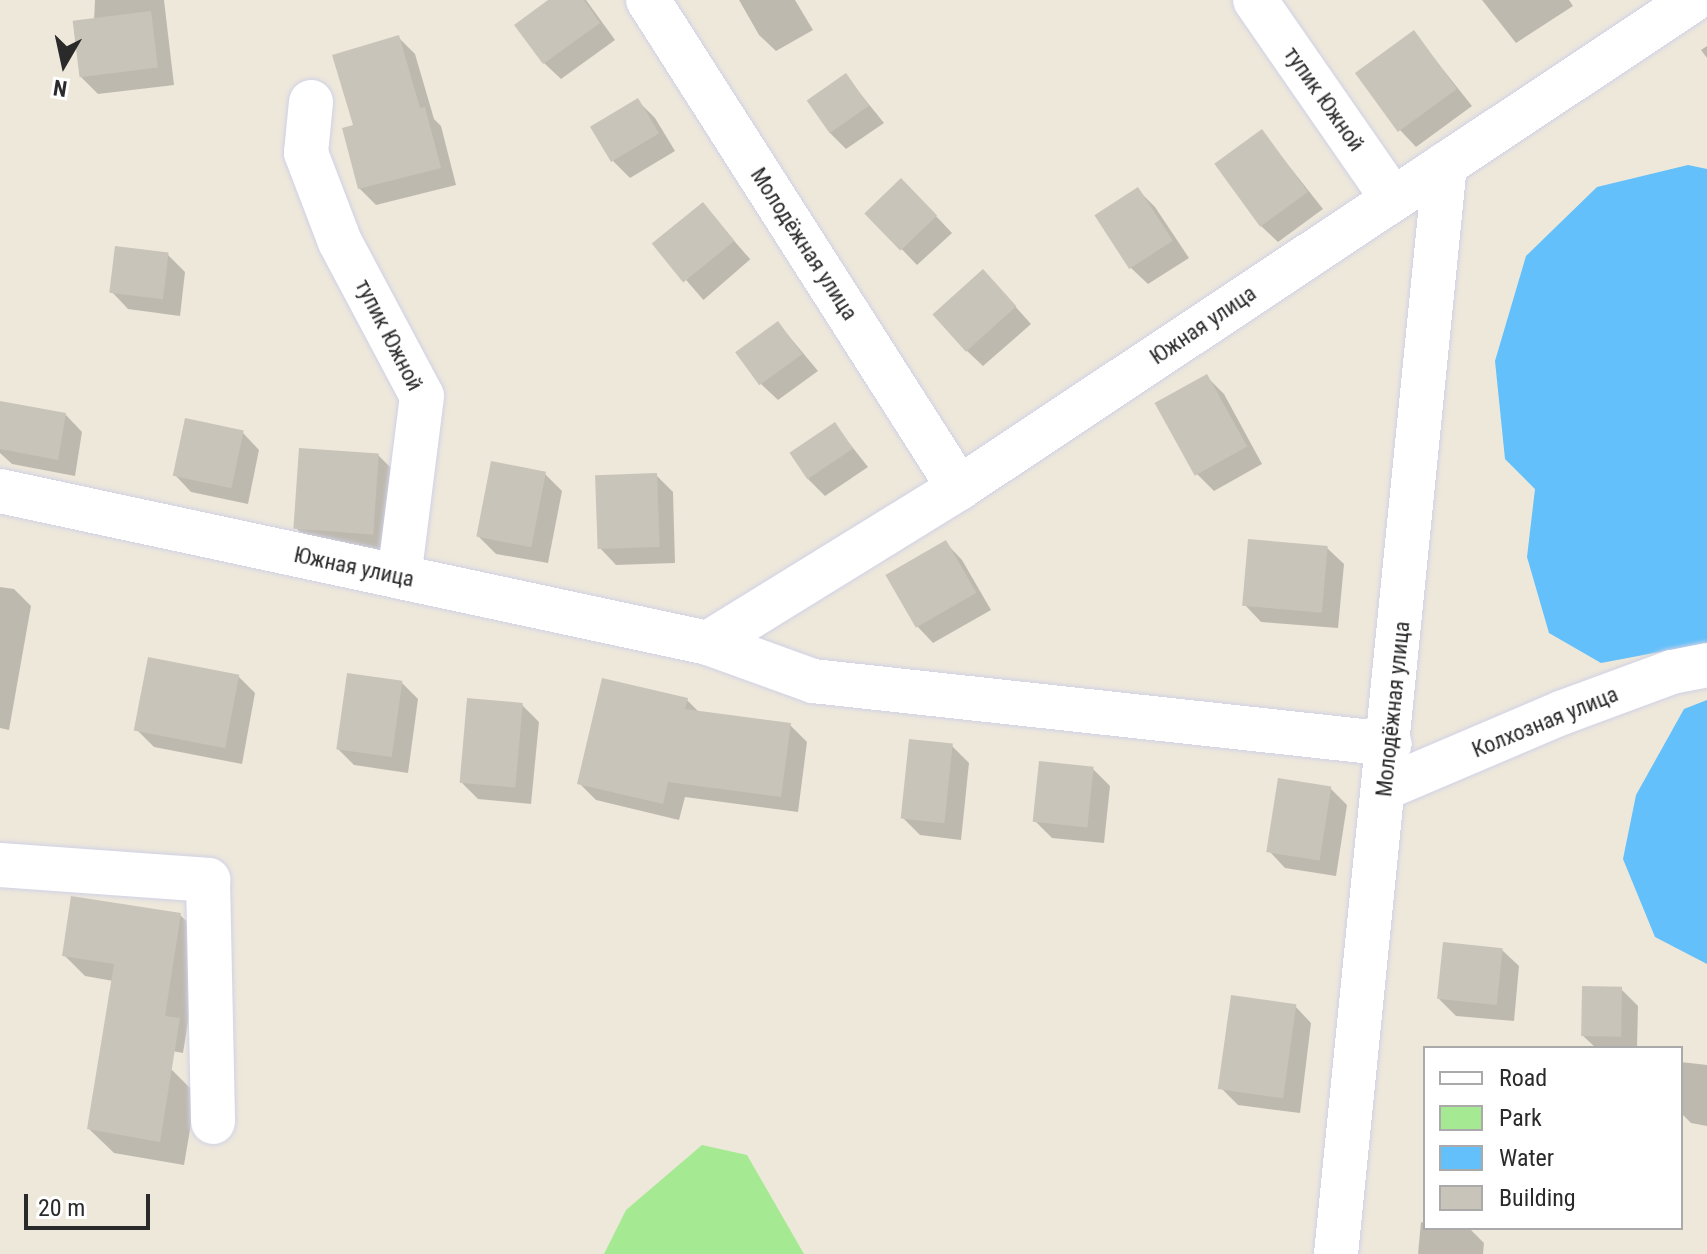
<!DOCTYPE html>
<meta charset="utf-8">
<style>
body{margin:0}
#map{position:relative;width:1707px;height:1254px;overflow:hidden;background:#eee8db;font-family:"Roboto Condensed",sans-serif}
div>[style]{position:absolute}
.green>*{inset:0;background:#a5ea92}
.water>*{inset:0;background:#63c0fa}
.shadow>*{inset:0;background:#0003;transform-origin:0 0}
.building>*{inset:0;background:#c9c4ba;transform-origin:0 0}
.roads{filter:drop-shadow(0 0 2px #d0d1e5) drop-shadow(0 0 2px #d0d1e5)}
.minor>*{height:44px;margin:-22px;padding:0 22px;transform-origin:22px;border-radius:22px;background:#fff}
span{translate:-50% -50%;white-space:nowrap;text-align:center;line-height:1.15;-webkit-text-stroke:7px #fff;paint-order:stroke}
.street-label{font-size:22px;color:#2a2a2a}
.legend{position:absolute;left:1423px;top:1046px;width:260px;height:184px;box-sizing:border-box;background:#fff;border:2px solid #aaa;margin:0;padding:10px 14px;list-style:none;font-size:24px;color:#2a2a2a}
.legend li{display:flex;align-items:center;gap:16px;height:40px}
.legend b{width:40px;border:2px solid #aaa}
.north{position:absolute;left:24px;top:24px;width:80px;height:80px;-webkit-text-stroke:6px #fff;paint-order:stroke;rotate:189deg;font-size:22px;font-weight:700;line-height:32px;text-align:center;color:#2a2a2a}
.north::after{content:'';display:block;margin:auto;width:28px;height:36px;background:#2a2a2a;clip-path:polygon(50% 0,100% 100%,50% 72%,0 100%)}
.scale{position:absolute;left:24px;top:1194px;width:126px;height:36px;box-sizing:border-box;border:4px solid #2a2a2a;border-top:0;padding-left:10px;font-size:24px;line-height:28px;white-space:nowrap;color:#2a2a2a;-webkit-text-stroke:6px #fff;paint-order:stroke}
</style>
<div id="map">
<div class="green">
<div style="clip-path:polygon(702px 1145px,747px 1155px,804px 1254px,604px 1254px,626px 1210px)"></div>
</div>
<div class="water">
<div style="clip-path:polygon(1688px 165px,1707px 169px,1707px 643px,1601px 663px,1549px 633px,1527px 557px,1535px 489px,1505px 459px,1495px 361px,1526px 256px,1597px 187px)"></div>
<div style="clip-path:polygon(1707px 700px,1707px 964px,1655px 937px,1623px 859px,1636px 795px,1684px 709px)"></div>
</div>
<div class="shadow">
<div style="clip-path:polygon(95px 0,164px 0,174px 85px,98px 94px,81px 77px,94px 20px)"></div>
<div style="clip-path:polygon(552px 0,586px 0,615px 40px,561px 79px,544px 63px)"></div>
<div style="clip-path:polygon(739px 0,795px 0,813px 30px,776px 51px,759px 35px)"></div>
<div style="clip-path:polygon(1482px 0,1569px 0,1573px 6px,1516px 43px)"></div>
<div style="clip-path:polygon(1414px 33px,1472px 106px,1416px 147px,1400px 130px)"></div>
<div style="clip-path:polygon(398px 37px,415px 54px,434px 119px,441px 126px,456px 185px,376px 205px,359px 188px,356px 126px)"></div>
<div style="clip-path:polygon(1707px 46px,1707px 58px,1701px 50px)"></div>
<div style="clip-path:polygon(846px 76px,884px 123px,846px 149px,829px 132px)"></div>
<div style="clip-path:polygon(638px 101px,655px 118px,675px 151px,630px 178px,613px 161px)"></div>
<div style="clip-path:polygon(1262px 132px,1323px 209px,1278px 242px,1261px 226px,1216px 164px)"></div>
<div style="clip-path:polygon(1138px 190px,1155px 207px,1189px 258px,1148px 284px,1131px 268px)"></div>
<div style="clip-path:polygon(918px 197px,952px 233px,917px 265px,867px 213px)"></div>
<div style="left:703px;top:205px;width:72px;height:62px;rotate:49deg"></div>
<div style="clip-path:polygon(168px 255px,185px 272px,180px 316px,128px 309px,112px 292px)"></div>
<div style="clip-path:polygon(999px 288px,1031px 324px,983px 366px,966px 350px)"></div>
<div style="clip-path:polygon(778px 323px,818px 371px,778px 400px,761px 384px)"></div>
<div style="clip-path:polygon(1207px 377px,1224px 394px,1262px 464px,1214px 491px,1197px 474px)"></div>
<div style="clip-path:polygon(66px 415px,82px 432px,75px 476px,12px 464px,0 453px,0 418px)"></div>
<div style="clip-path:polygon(835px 425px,868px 467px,825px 496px,808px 479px)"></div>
<div style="clip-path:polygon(243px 433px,259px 450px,248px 504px,191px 492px,175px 475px)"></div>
<div style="clip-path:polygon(378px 455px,395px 472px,390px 551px,313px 545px,296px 528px)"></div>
<div style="clip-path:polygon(545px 474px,562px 491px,548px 563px,496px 554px,479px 537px)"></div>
<div style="clip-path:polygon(656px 475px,673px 492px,675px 563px,616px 565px,600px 548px)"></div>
<div style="clip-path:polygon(946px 543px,962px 560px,991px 610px,933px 643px,917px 626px,888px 575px)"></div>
<div style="clip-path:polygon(1327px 548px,1344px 564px,1338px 628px,1261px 622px,1245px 605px)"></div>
<div style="clip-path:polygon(0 587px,14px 589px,31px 606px,9px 730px,0 728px)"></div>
<div style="clip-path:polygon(238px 676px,255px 693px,242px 764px,154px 747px,137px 730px)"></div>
<div style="clip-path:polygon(401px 682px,418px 699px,408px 773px,354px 765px,338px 749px)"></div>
<div style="clip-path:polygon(687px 700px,700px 713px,790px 725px,807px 742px,798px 812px,685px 797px,679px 820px,596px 800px,579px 783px)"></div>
<div style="clip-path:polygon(522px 705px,539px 722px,531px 804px,478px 799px,461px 782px)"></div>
<div style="clip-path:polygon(952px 746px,969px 763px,961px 840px,920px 835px,903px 818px)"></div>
<div style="clip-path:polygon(1093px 769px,1110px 786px,1104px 843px,1052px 838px,1035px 821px)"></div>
<div style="clip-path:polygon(1330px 788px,1347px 805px,1336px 876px,1285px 868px,1269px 851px)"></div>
<div style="clip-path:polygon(180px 915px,202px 936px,183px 1053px,128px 1043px,113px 981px,85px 976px,64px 955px)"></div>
<div style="clip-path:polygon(1502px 950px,1519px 966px,1514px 1021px,1456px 1016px,1439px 999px)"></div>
<div style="clip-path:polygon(1621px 989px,1638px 1006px,1637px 1048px,1596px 1048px,1582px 1035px)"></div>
<div style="clip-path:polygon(1295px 1006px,1311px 1023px,1300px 1113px,1238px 1105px,1221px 1088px)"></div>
<div style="clip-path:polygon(1681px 1062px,1707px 1065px,1707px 1126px,1691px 1123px,1681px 1113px)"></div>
<div style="clip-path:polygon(171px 1069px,196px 1094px,184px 1165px,114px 1153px,89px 1129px)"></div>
<div style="clip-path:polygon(1421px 1222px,1425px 1223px,1425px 1228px,1469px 1228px,1484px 1243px,1483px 1254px,1418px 1254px)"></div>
</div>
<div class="building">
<div style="clip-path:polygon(548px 0,584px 0,600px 23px,543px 64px,514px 25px)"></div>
<div style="left:151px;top:11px;width:57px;height:79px;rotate:83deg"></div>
<div style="left:1414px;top:30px;width:73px;height:73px;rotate:54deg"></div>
<div style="clip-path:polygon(399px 35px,420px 108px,425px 107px,441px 168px,358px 189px,342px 128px,353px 125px,332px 55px)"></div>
<div style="left:846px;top:73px;width:40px;height:48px;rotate:55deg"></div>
<div style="left:638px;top:98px;width:41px;height:56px;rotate:59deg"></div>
<div style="left:1262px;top:129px;width:78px;height:59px;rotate:54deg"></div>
<div style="left:901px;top:178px;width:52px;height:51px;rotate:46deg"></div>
<div style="left:1138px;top:187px;width:64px;height:52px;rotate:57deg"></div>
<div style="left:703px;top:202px;width:50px;height:66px;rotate:51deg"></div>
<div style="left:115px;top:246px;width:54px;height:47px;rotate:7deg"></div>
<div style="left:983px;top:269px;width:50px;height:68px;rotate:48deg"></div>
<div style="left:778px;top:321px;width:41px;height:53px;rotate:54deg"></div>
<div style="left:1207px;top:374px;width:83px;height:60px;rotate:61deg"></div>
<div style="clip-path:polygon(0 401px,66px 413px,58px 460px,0 449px)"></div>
<div style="left:185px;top:418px;width:60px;height:59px;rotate:12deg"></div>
<div style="left:835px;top:422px;width:32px;height:55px;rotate:56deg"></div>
<div style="left:299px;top:448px;width:80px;height:81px;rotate:4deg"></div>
<div style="left:491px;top:461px;width:56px;height:77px;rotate:11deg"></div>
<div style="left:657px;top:473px;width:74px;height:62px;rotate:88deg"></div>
<div style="left:1248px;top:539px;width:80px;height:67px;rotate:5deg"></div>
<div style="left:946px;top:540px;width:61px;height:70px;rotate:60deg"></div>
<div style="left:148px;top:657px;width:93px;height:75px;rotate:11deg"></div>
<div style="left:347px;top:673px;width:56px;height:77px;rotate:8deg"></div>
<div style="clip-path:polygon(602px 678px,688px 698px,685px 709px,791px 723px,781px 797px,668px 782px,663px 804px,577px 784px)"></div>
<div style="left:467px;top:698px;width:56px;height:85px;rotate:5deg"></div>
<div style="left:909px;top:739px;width:44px;height:80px;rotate:6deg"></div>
<div style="left:1039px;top:761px;width:55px;height:61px;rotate:6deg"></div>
<div style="left:1278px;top:778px;width:54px;height:75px;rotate:9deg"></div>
<div style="clip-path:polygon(71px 896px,181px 913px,165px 1016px,180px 1018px,160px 1142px,87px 1129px,114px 964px,62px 956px)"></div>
<div style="left:1443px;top:942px;width:60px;height:57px;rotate:6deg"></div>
<div style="left:1582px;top:986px;width:40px;height:50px;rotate:1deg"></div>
<div style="left:1231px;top:995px;width:66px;height:95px;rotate:8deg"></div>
</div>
<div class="roads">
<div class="minor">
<div style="left:648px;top:0;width:579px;rotate:57.49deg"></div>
<div style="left:1255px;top:0;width:242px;rotate:55.3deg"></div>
<div style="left:311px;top:102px;width:51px;rotate:95.6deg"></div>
<div style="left:306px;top:153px;width:95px;rotate:69.1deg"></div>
<div style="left:340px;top:242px;width:174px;rotate:62deg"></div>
<div style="left:422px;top:396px;width:182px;rotate:97.2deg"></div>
<div style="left:0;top:491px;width:724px;rotate:12.12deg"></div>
<div style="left:708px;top:643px;width:112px;rotate:19.9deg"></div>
<div style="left:813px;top:681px;width:580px;rotate:6.23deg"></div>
<div style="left:708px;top:643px;width:295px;rotate:-31.7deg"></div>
<div style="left:959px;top:488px;width:881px;rotate:-33.62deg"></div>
<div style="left:1385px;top:788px;width:191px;rotate:-23.1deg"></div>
<div style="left:1561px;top:713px;width:118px;rotate:-20.3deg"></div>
<div style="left:1672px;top:672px;width:36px;rotate:-11deg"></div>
<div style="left:0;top:865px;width:209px;rotate:4.1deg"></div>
<div style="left:208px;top:880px;width:242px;rotate:88.8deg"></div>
<div style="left:1336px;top:1254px;width:1095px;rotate:-84.29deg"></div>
</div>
</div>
<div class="street-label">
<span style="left:1324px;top:99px;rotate:55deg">тупик Южной</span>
<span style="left:804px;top:244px;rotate:57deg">Молодёжная улица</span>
<span style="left:1203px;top:325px;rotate:-34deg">Южная улица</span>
<span style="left:389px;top:335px;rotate:63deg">тупик Южной</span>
<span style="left:354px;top:567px;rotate:12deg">Южная улица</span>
<span style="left:1393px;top:709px;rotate:-84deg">Молодёжная улица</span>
<span style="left:1545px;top:722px;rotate:-22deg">Колхозная улица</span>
</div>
<ul class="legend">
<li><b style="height:10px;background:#fff"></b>Road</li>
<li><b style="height:22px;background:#a5ea92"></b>Park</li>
<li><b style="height:22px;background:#63c0fa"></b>Water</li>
<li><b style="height:22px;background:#c9c4ba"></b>Building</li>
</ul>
<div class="north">N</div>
<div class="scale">20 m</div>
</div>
